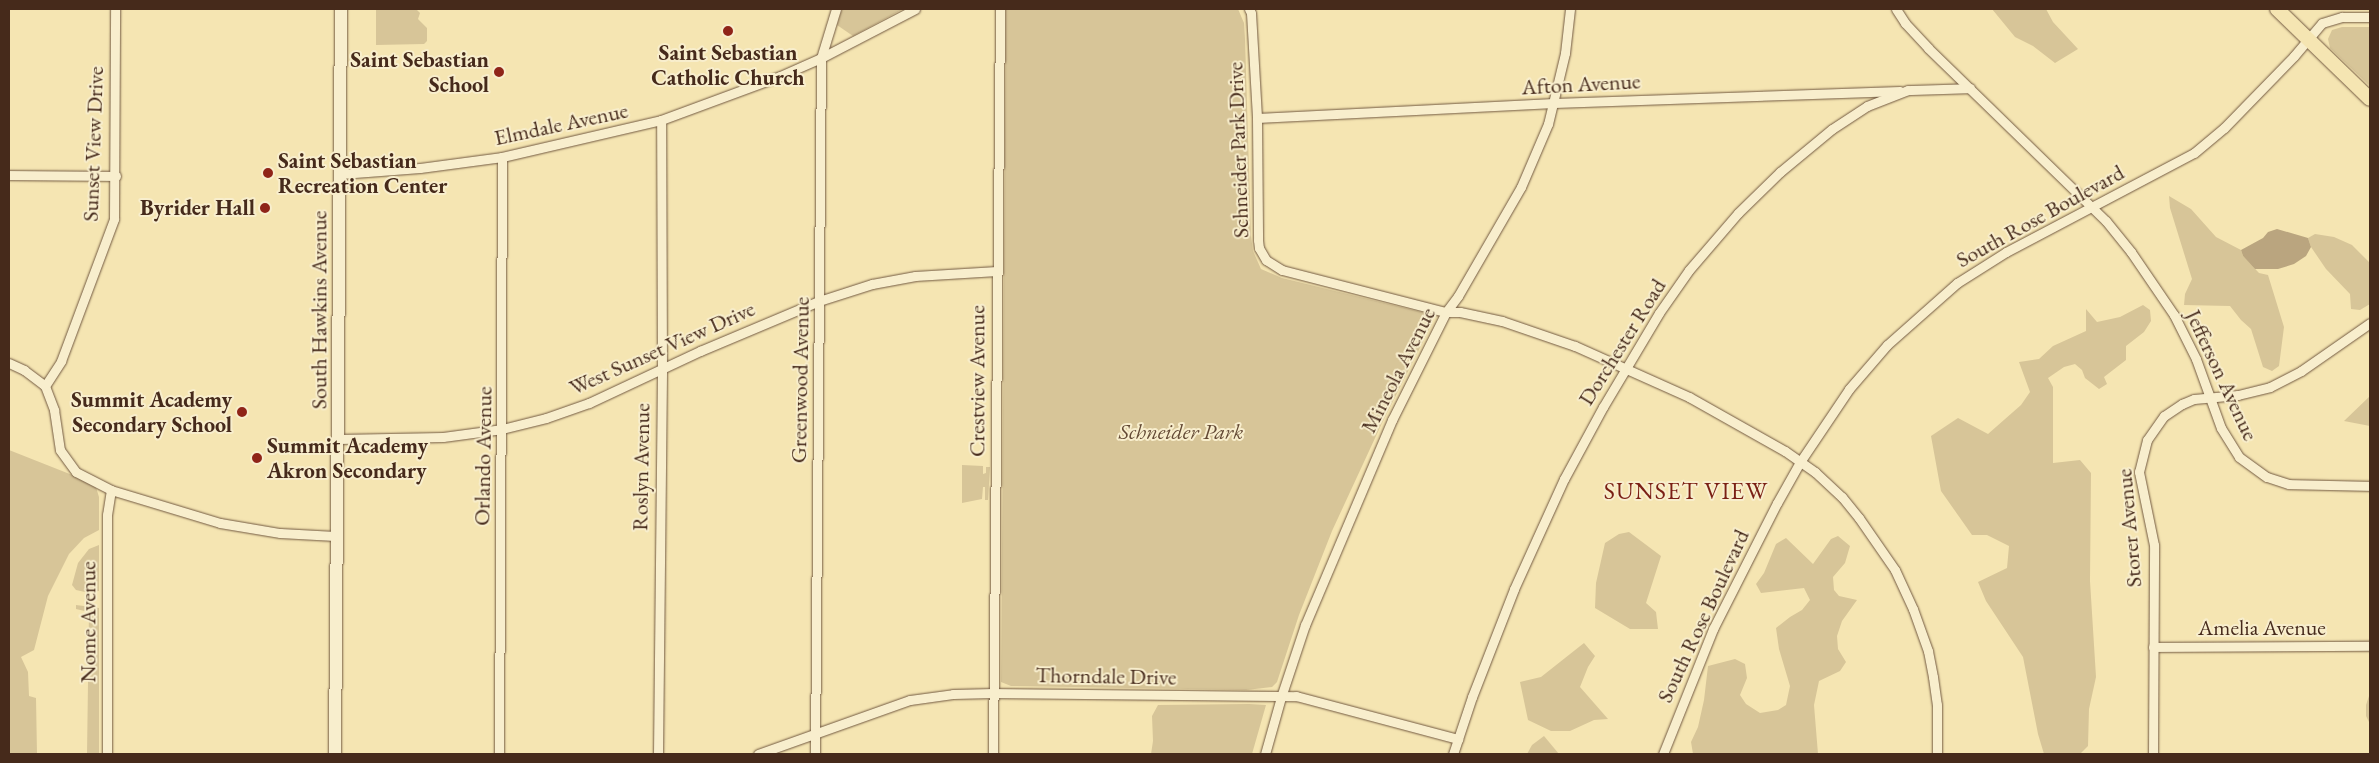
<!DOCTYPE html>
<style>
body{margin:0}
#map{position:relative;width:2379px;height:763px;overflow:hidden;background:#f5e5b2;font-family:"EB Garamond",serif}
div>[style]{position:absolute}
.green>*{inset:0;background:#d7c598}
.water>*{inset:0;background:#baa57f}
.roads{filter:drop-shadow(0 0 1px #725941) drop-shadow(0 0 1px #725941)}
.street>*{height:9px;margin:-4.5px;padding:0 4.5px;transform-origin:4.5px;border-radius:4.5px;background:#f8eecd}
.secondary>*{height:12px;margin:-6px;padding:0 6px;transform-origin:6px;border-radius:6px;background:#f8eecd}
.primary>*{height:14px;margin:-7px;padding:0 7px;transform-origin:7px;border-radius:7px;background:#f5e5b2}
.dots>*{width:14px;height:14px;translate:-50% -50%;box-sizing:border-box;border:2px solid #f8eecd;border-radius:50%}
span{translate:-50% -50%;white-space:nowrap;text-align:center;line-height:1.15;-webkit-text-stroke:4px #f8eecd;paint-order:stroke}
.poi-label{font-size:22px;color:#462a1b;font-weight:700}
.right{translate:-100% -50%;text-align:right}
.left{translate:0 -50%;text-align:left}
.street-label{font-size:22px;color:#462a1b}
.park-label{font-size:22px;color:#634934;font-style:italic}
.neighbourhood-label{font-size:24px;color:#7a1f14;letter-spacing:1px}
.frame{position:absolute;inset:0;border:10px solid #462a1b;pointer-events:none}
</style>
<div id="map">
<div class="green">
<div style="clip-path:polygon(376px 9px,416px 9px,420px 13px,418px 19px,427px 28px,427px 41px,424px 44px,376px 45px)"></div>
<div style="clip-path:polygon(842px 9px,903px 9px,853px 36px,837px 25px)"></div>
<div style="clip-path:polygon(1006px 9px,1238px 9px,1244px 23px,1245px 39px,1251px 236px,1253px 251px,1261px 269px,1282px 278px,1421px 312px,1429px 314px,1432px 318px,1432px 324px,1382px 423px,1332px 531px,1299px 615px,1277px 682px,1272px 687px,1246px 690px,1011px 686px,1001px 682px)"></div>
<div style="clip-path:polygon(1992px 9px,2046px 9px,2053px 22px,2078px 49px,2055px 63px,2033px 46px,2015px 37px)"></div>
<div style="clip-path:polygon(2342px 27px,2370px 27px,2370px 86px,2330px 48px,2328px 39px,2332px 30px)"></div>
<div style="clip-path:polygon(2169px 196px,2191px 209px,2216px 237px,2241px 250px,2243px 256px,2259px 273px,2268px 275px,2284px 327px,2279px 366px,2272px 371px,2263px 367px,2251px 329px,2241px 320px,2230px 306px,2184px 305px,2185px 294px,2192px 279px,2170px 208px)"></div>
<div style="clip-path:polygon(2315px 234px,2334px 237px,2352px 245px,2370px 263px,2370px 304px,2360px 310px,2351px 309px,2350px 294px,2326px 269px,2311px 247px,2308px 238px)"></div>
<div style="clip-path:polygon(2143px 305px,2150px 310px,2151px 321px,2144px 332px,2126px 346px,2126px 360px,2104px 377px,2107px 384px,2099px 389px,2085px 378px,2082px 370px,2075px 364px,2064px 367px,2048px 378px,2053px 387px,2053px 463px,2080px 460px,2091px 473px,2090px 581px,2096px 677px,2089px 709px,2088px 746px,2080px 754px,2044px 754px,2038px 734px,2023px 657px,1986px 601px,1978px 582px,2007px 568px,2009px 546px,1987px 535px,1972px 535px,1941px 491px,1931px 436px,1958px 418px,1988px 434px,2021px 405px,2030px 392px,2019px 362px,2039px 359px,2053px 346px,2086px 331px,2086px 309px,2097px 322px,2120px 317px)"></div>
<div style="clip-path:polygon(2370px 396px,2370px 426px,2344px 421px)"></div>
<div style="clip-path:polygon(9px 450px,95px 484px,99px 497px,99px 530px,84px 538px,69px 554px,48px 596px,34px 650px,21px 657px,28px 672px,29px 696px,36px 698px,37px 754px,9px 754px)"></div>
<div style="clip-path:polygon(962px 465px,983px 466px,983px 474px,986px 473px,986px 467px,990px 467px,988px 500px,985px 500px,985px 487px,983px 487px,982px 499px,962px 503px)"></div>
<div style="clip-path:polygon(1629px 532px,1661px 556px,1646px 603px,1656px 612px,1658px 629px,1630px 629px,1595px 608px,1596px 583px,1605px 543px,1619px 534px)"></div>
<div style="clip-path:polygon(1838px 536px,1850px 546px,1845px 563px,1833px 577px,1834px 590px,1839px 596px,1857px 600px,1842px 621px,1837px 636px,1838px 649px,1846px 662px,1840px 671px,1819px 681px,1814px 705px,1818px 754px,1693px 754px,1691px 742px,1698px 727px,1704px 700px,1708px 666px,1735px 659px,1745px 664px,1747px 678px,1740px 695px,1746px 704px,1760px 713px,1778px 710px,1786px 705px,1790px 686px,1779px 649px,1776px 628px,1790px 617px,1802px 610px,1810px 600px,1804px 588px,1761px 593px,1756px 584px,1764px 573px,1776px 544px,1786px 538px,1813px 564px,1831px 539px)"></div>
<div style="clip-path:polygon(99px 545px,99px 591px,85px 592px,76px 590px,72px 585px,78px 563px,89px 549px)"></div>
<div style="clip-path:polygon(76px 605px,99px 608px,99px 754px,87px 754px,89px 612px,76px 609px)"></div>
<div style="clip-path:polygon(1584px 643px,1595px 656px,1588px 667px,1580px 687px,1608px 719px,1594px 720px,1570px 731px,1551px 731px,1528px 720px,1520px 682px,1541px 677px)"></div>
<div style="clip-path:polygon(2370px 693px,2370px 724px,2366px 716px,2366px 705px)"></div>
<div style="clip-path:polygon(1249px 704px,1266px 705px,1252px 754px,1151px 754px,1153px 741px,1152px 716px,1158px 705px)"></div>
<div style="clip-path:polygon(1544px 736px,1559px 754px,1527px 754px,1532px 745px)"></div>
</div>
<div class="water">
<div style="clip-path:polygon(2277px 229px,2308px 238px,2311px 247px,2306px 256px,2294px 264px,2278px 269px,2255px 269px,2243px 256px,2241px 250px,2263px 238px,2268px 232px)"></div>
</div>
<div class="roads">
<div class="street">
<div style="left:1249px;top:9px;width:4px;rotate:63deg"></div>
<div style="left:1251px;top:13px;width:105px;rotate:86.7deg"></div>
<div style="left:1257px;top:118px;width:122px;rotate:89.5deg"></div>
<div style="left:1258px;top:240px;width:8px;rotate:83deg"></div>
<div style="left:1259px;top:248px;width:14px;rotate:60deg"></div>
<div style="left:1266px;top:260px;width:19px;rotate:32deg"></div>
<div style="left:1282px;top:270px;width:169px;rotate:14.4deg"></div>
<div style="left:1446px;top:312px;width:14px"></div>
<div style="left:1460px;top:312px;width:43px;rotate:12.1deg"></div>
<div style="left:1502px;top:321px;width:77px;rotate:18.9deg"></div>
<div style="left:1575px;top:346px;width:125px;rotate:24.1deg"></div>
<div style="left:1689px;top:397px;width:110px;rotate:29.4deg"></div>
<div style="left:1785px;top:451px;width:37px;rotate:35deg"></div>
<div style="left:1815px;top:472px;width:37px;rotate:43deg"></div>
<div style="left:1842px;top:497px;width:27px;rotate:51deg"></div>
<div style="left:1859px;top:518px;width:63px;rotate:55.3deg"></div>
<div style="left:1895px;top:570px;width:43px;rotate:65.2deg"></div>
<div style="left:1913px;top:609px;width:45px;rotate:70.3deg"></div>
<div style="left:1928px;top:651px;width:26px;rotate:79deg"></div>
<div style="left:1933px;top:677px;width:28px;rotate:82deg"></div>
<div style="left:1937px;top:705px;width:49px;rotate:90deg"></div>
<div style="left:1896px;top:9px;width:17px;rotate:57deg"></div>
<div style="left:1905px;top:23px;width:34px;rotate:47deg"></div>
<div style="left:1928px;top:48px;width:248px;rotate:44.2deg"></div>
<div style="left:2106px;top:221px;width:40px;rotate:51deg"></div>
<div style="left:2131px;top:252px;width:76px;rotate:55.7deg"></div>
<div style="left:2174px;top:315px;width:49px;rotate:63.4deg"></div>
<div style="left:2196px;top:359px;width:73px;rotate:70.1deg"></div>
<div style="left:2221px;top:428px;width:34px;rotate:58deg"></div>
<div style="left:2239px;top:457px;width:34px;rotate:36deg"></div>
<div style="left:2267px;top:477px;width:23px;rotate:18deg"></div>
<div style="left:2289px;top:484px;width:81px;rotate:1.4deg"></div>
<div style="left:1257px;top:118px;width:297px;rotate:-2.9deg"></div>
<div style="left:1554px;top:103px;width:346px;rotate:-2deg"></div>
<div style="left:341px;top:174px;width:79px;rotate:-4.3deg"></div>
<div style="left:420px;top:168px;width:83px;rotate:-7.6deg"></div>
<div style="left:502px;top:157px;width:163px;rotate:-13.1deg"></div>
<div style="left:661px;top:120px;width:127px;rotate:-20.3deg"></div>
<div style="left:780px;top:76px;width:45px;rotate:-23.7deg"></div>
<div style="left:821px;top:58px;width:106px;rotate:-27.5deg"></div>
<div style="left:9px;top:175px;width:107px;rotate:0.5deg"></div>
<div style="left:9px;top:363px;width:17px;rotate:25deg"></div>
<div style="left:24px;top:370px;width:26px;rotate:37deg"></div>
<div style="left:45px;top:386px;width:26px;rotate:69deg"></div>
<div style="left:54px;top:410px;width:40px;rotate:81.5deg"></div>
<div style="left:60px;top:450px;width:27px;rotate:54deg"></div>
<div style="left:76px;top:472px;width:39px;rotate:27deg"></div>
<div style="left:111px;top:490px;width:114px;rotate:16.8deg"></div>
<div style="left:220px;top:523px;width:61px;rotate:9.5deg"></div>
<div style="left:280px;top:533px;width:55px;rotate:3.1deg"></div>
<div style="left:45px;top:386px;width:30px;rotate:-57deg"></div>
<div style="left:61px;top:361px;width:152px;rotate:-69.5deg"></div>
<div style="left:114px;top:219px;width:210px;rotate:-89.7deg"></div>
<div style="left:338px;top:439px;width:105px;rotate:-1.1deg"></div>
<div style="left:443px;top:437px;width:60px;rotate:-7.7deg"></div>
<div style="left:502px;top:429px;width:45px;rotate:-14deg"></div>
<div style="left:546px;top:418px;width:46px;rotate:-19.2deg"></div>
<div style="left:589px;top:403px;width:123px;rotate:-25.1deg"></div>
<div style="left:700px;top:351px;width:129px;rotate:-22.8deg"></div>
<div style="left:819px;top:301px;width:56px;rotate:-17.8deg"></div>
<div style="left:872px;top:284px;width:44px;rotate:-10.5deg"></div>
<div style="left:915px;top:276px;width:82px;rotate:-3.5deg"></div>
<div style="left:2153px;top:647px;width:217px;rotate:-0.3deg"></div>
<div style="left:107px;top:754px;width:239px;rotate:-90deg"></div>
<div style="left:107px;top:515px;width:25px;rotate:-81deg"></div>
<div style="left:499px;top:754px;width:597px;rotate:-89.71deg"></div>
<div style="left:658px;top:754px;width:385px;rotate:-89.4deg"></div>
<div style="left:662px;top:369px;width:249px;rotate:-90.2deg"></div>
<div style="left:758px;top:754px;width:161px;rotate:-19.6deg"></div>
<div style="left:910px;top:700px;width:43px;rotate:-7.9deg"></div>
<div style="left:953px;top:694px;width:40px;rotate:-1.4deg"></div>
<div style="left:993px;top:693px;width:303px;rotate:0.6deg"></div>
<div style="left:1296px;top:696px;width:168px;rotate:14.9deg"></div>
<div style="left:815px;top:754px;width:696px;rotate:-89.51deg"></div>
<div style="left:821px;top:58px;width:51px;rotate:-73deg"></div>
<div style="left:993px;top:754px;width:745px;rotate:-89.46deg"></div>
<div style="left:1265px;top:754px;width:59px;rotate:-74.3deg"></div>
<div style="left:1281px;top:697px;width:76px;rotate:-71.6deg"></div>
<div style="left:1305px;top:625px;width:223px;rotate:-67deg"></div>
<div style="left:1392px;top:420px;width:121px;rotate:-63.4deg"></div>
<div style="left:1446px;top:312px;width:20px;rotate:-53deg"></div>
<div style="left:1458px;top:296px;width:126px;rotate:-60deg"></div>
<div style="left:1521px;top:187px;width:69px;rotate:-66.8deg"></div>
<div style="left:1548px;top:124px;width:73px;rotate:-76.5deg"></div>
<div style="left:1565px;top:53px;width:44px;rotate:-83.5deg"></div>
<div style="left:1453px;top:754px;width:60px;rotate:-71.6deg"></div>
<div style="left:1472px;top:697px;width:116px;rotate:-68.7deg"></div>
<div style="left:1514px;top:589px;width:121px;rotate:-65.6deg"></div>
<div style="left:1564px;top:479px;width:82px;rotate:-61.6deg"></div>
<div style="left:1603px;top:407px;width:109px;rotate:-59.2deg"></div>
<div style="left:1659px;top:313px;width:52px;rotate:-55.1deg"></div>
<div style="left:1689px;top:270px;width:75px;rotate:-49.3deg"></div>
<div style="left:1738px;top:213px;width:59px;rotate:-44.3deg"></div>
<div style="left:1780px;top:172px;width:67px;rotate:-39.6deg"></div>
<div style="left:1832px;top:129px;width:42px;rotate:-33.3deg"></div>
<div style="left:1867px;top:106px;width:44px;rotate:-21.3deg"></div>
<div style="left:1908px;top:90px;width:62px;rotate:-1.8deg"></div>
<div style="left:1663px;top:754px;width:135px;rotate:-68.2deg"></div>
<div style="left:1713px;top:629px;width:141px;rotate:-63.1deg"></div>
<div style="left:1777px;top:503px;width:47px;rotate:-60.7deg"></div>
<div style="left:1800px;top:462px;width:88px;rotate:-56.1deg"></div>
<div style="left:1849px;top:389px;width:58px;rotate:-49.2deg"></div>
<div style="left:1887px;top:345px;width:94px;rotate:-41.5deg"></div>
<div style="left:1957px;top:283px;width:58px;rotate:-32.3deg"></div>
<div style="left:2006px;top:252px;width:212px;rotate:-27.8deg"></div>
<div style="left:2194px;top:153px;width:39px;rotate:-40deg"></div>
<div style="left:2224px;top:128px;width:100px;rotate:-45.8deg"></div>
<div style="left:2294px;top:56px;width:43px;rotate:-49.7deg"></div>
<div style="left:2322px;top:23px;width:21px;rotate:-17deg"></div>
<div style="left:2342px;top:17px;width:28px"></div>
<div style="left:2153px;top:754px;width:209px;rotate:-89.7deg"></div>
<div style="left:2154px;top:545px;width:75px;rotate:-101.6deg"></div>
<div style="left:2139px;top:472px;width:33px;rotate:-76deg"></div>
<div style="left:2147px;top:440px;width:29px;rotate:-55deg"></div>
<div style="left:2164px;top:416px;width:22px;rotate:-34deg"></div>
<div style="left:2182px;top:404px;width:13px;rotate:-23deg"></div>
<div style="left:2194px;top:399px;width:44px;rotate:-5.2deg"></div>
<div style="left:2238px;top:395px;width:33px;rotate:-14deg"></div>
<div style="left:2270px;top:387px;width:35px;rotate:-27deg"></div>
<div style="left:2301px;top:371px;width:84px;rotate:-34.8deg"></div>
</div>
<div class="secondary">
<div style="left:335px;top:754px;width:745px;rotate:-89.54deg"></div>
</div>
<div class="primary">
<div style="left:2277px;top:9px;width:129px;rotate:44.1deg"></div>
</div>
</div>
<div class="dots">
<div style="left:728px;top:31px;background:#8f2418"></div>
<div style="left:499px;top:72px;background:#8f2418"></div>
<div style="left:268px;top:173px;background:#8f2418"></div>
<div style="left:265px;top:208px;background:#8f2418"></div>
<div style="left:242px;top:412px;background:#8f2418"></div>
<div style="left:257px;top:458px;background:#8f2418"></div>
</div>
<div class="poi-label">
<span style="left:728px;top:65px">Saint Sebastian<br>Catholic Church</span>
<span class="right" style="left:489px;top:72px">Saint Sebastian<br>School</span>
<span class="left" style="left:278px;top:173px">Saint Sebastian<br>Recreation Center</span>
<span class="right" style="left:255px;top:208px">Byrider Hall</span>
<span class="right" style="left:232px;top:412px">Summit Academy<br>Secondary School</span>
<span class="left" style="left:267px;top:458px">Summit Academy<br>Akron Secondary</span>
</div>
<div class="street-label">
<span style="left:1581px;top:84px;rotate:-3deg">Afton Avenue</span>
<span style="left:561px;top:124px;rotate:-12deg">Elmdale Avenue</span>
<span style="left:93px;top:144px;rotate:-88deg">Sunset View Drive</span>
<span style="left:1238px;top:150px;rotate:-92deg">Schneider Park Drive</span>
<span style="left:2040px;top:216px;rotate:-29deg">South Rose Boulevard</span>
<span style="left:319px;top:310px;rotate:-90deg">South Hawkins Avenue</span>
<span style="left:1622px;top:342px;rotate:-58deg">Dorchester Road</span>
<span style="left:662px;top:348px;rotate:-24deg">West Sunset View Drive</span>
<span style="left:1398px;top:370px;rotate:-63deg">Mineola Avenue</span>
<span style="left:2222px;top:375px;rotate:65deg">Jefferson Avenue</span>
<span style="left:800px;top:380px;rotate:-89deg">Greenwood Avenue</span>
<span style="left:977px;top:381px;rotate:-90deg">Crestview Avenue</span>
<span style="left:483px;top:456px;rotate:-89deg">Orlando Avenue</span>
<span style="left:641px;top:467px;rotate:-89deg">Roslyn Avenue</span>
<span style="left:2129px;top:528px;rotate:-95deg">Storer Avenue</span>
<span style="left:1703px;top:616px;rotate:-65deg">South Rose Boulevard</span>
<span style="left:88px;top:622px;rotate:-90deg">Nome Avenue</span>
<span style="left:2262px;top:628px">Amelia Avenue</span>
<span style="left:1106px;top:676px;rotate:1deg">Thorndale Drive</span>
</div>
<div class="park-label">
<span style="left:1181px;top:432px">Schneider Park</span>
</div>
<div class="neighbourhood-label">
<span style="left:1686px;top:491px">SUNSET VIEW</span>
</div>
<div class="frame"></div>
</div>
